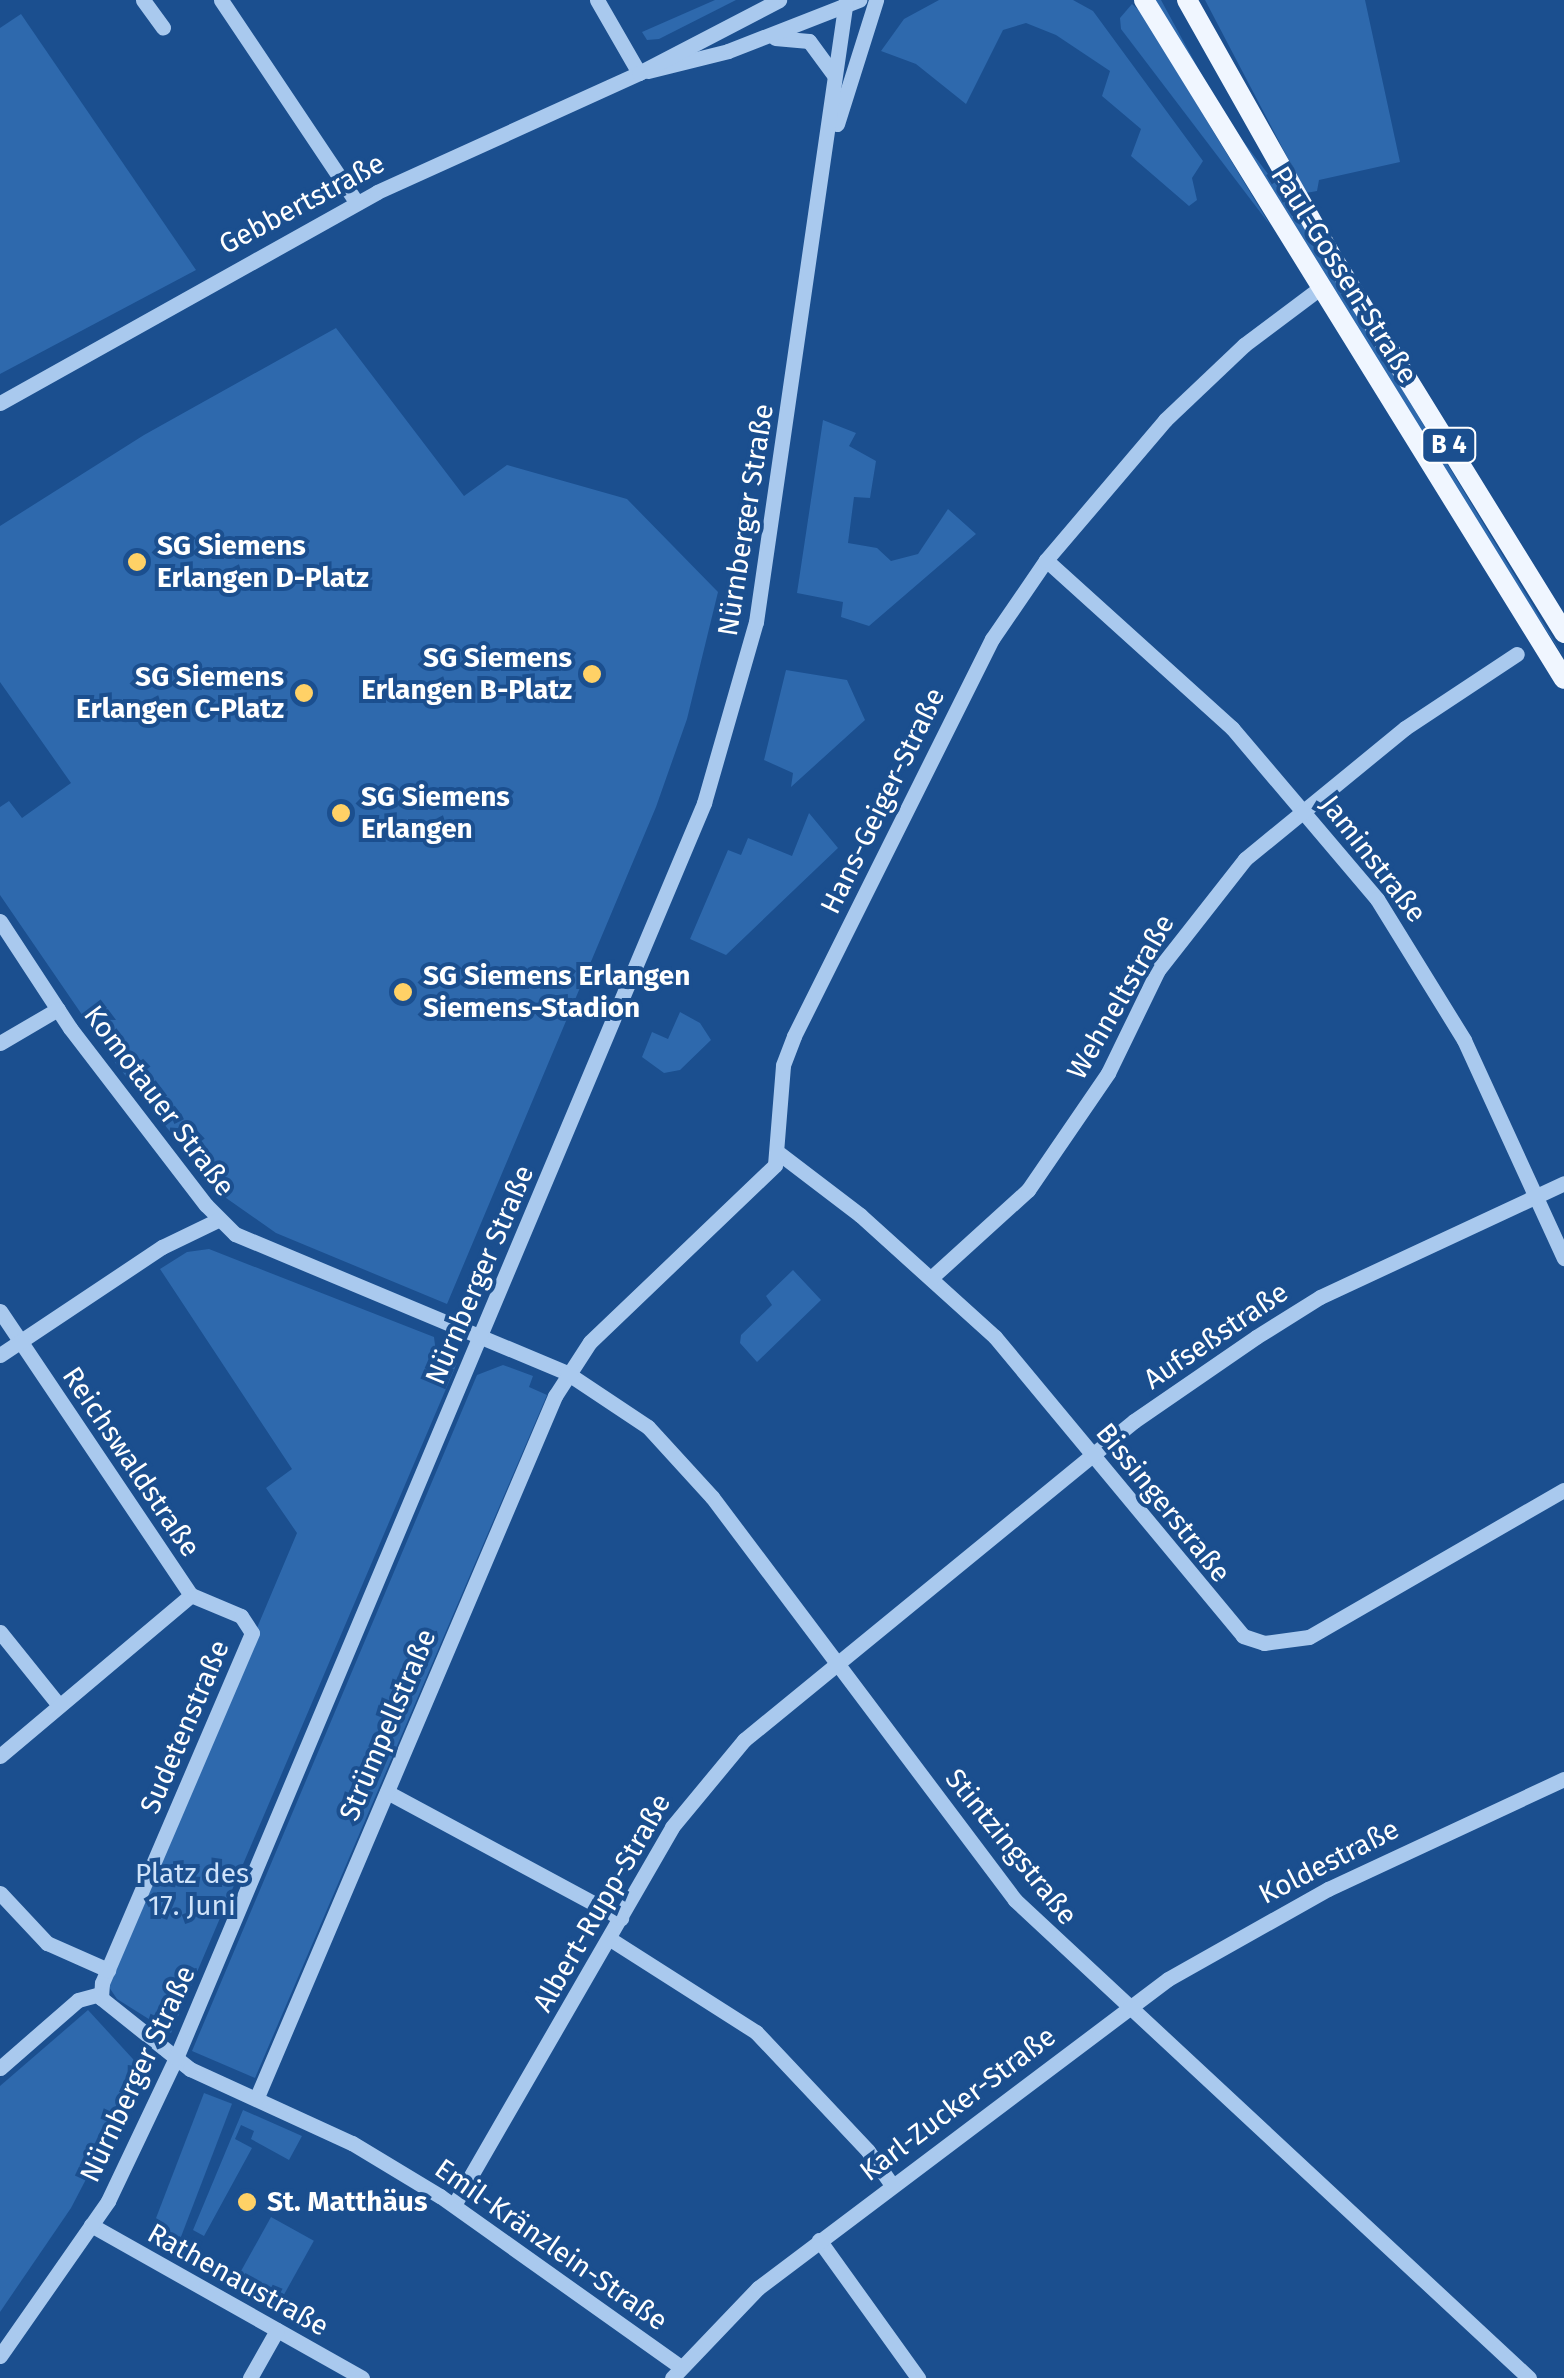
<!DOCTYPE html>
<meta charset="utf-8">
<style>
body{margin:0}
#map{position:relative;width:1564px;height:2378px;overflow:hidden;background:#1b4f8f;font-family:"Fira Sans",sans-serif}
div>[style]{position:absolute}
.green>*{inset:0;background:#2e69ad;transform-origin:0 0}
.minor>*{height:15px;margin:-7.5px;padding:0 7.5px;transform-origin:7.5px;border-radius:7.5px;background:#a9c9ee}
.major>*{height:20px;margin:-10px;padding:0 10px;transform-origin:10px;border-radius:10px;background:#f0f6ff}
.dots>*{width:28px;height:28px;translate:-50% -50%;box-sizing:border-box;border:5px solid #1b4f8f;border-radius:50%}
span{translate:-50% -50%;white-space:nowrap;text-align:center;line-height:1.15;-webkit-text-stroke:8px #1b4f8f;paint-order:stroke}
.shield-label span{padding:2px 8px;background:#1b4f8f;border:2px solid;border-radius:8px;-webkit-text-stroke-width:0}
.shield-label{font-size:25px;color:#fff;font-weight:700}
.street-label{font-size:28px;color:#fff}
.poi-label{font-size:28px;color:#fff;font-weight:700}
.left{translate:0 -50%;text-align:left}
.right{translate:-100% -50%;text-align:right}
.park-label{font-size:28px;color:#cfe3fa}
</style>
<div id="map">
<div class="green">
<div style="clip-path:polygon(715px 0,736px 0,659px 39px,647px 40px,642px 32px)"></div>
<div style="clip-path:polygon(939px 0,1073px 0,1093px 11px,1203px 161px,1192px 178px,1197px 200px,1189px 206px,1131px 156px,1141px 129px,1102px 96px,1110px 71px,1056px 35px,1026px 23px,1003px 30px,966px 104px,916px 64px,881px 51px,904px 19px)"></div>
<div style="clip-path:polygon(1152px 0,1161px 0,1224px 116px,1287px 199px,1564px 657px,1514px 582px)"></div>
<div style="clip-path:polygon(1205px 0,1365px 0,1400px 162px,1319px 180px,1317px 191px,1306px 193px)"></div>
<div style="clip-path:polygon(1132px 4px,1141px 12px,1270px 225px,1121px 29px,1120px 18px)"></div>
<div style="clip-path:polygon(21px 14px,196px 270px,0 374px,0 28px)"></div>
<div style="clip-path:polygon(336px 328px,464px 496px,507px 465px,627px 499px,718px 592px,687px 719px,656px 807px,447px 1304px,276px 1233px,219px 1193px,113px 1060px,0 895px,0 807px,9px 801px,22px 818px,71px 783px,0 682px,0 526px,144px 435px)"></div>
<div style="clip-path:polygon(823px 420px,856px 433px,849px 446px,876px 461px,870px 498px,854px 497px,848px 543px,877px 548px,891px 561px,918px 554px,948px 509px,976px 534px,869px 626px,841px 617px,843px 602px,797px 593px)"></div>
<div style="clip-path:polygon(786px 670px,847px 680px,865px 720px,791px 787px,793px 773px,764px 760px)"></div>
<div style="clip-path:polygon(809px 813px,838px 848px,726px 955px,690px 939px,728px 850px,741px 855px,748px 838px,792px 856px)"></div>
<div style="clip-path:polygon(680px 1012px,700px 1023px,711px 1040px,680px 1070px,664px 1073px,642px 1057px,652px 1032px,668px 1039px)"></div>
<div style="clip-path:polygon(209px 1249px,434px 1337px,436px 1353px,457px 1363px,171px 2033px,117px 1999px,107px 1984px,297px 1533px,266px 1488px,292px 1469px,160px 1269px,187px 1252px)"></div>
<div style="clip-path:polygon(793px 1270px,821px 1300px,757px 1362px,740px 1343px,741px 1335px,772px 1305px,766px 1296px)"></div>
<div style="clip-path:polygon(503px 1365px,533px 1376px,529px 1387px,547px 1395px,255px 2078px,192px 2051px,477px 1375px)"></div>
<div style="clip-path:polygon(88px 2010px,143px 2070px,71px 2208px,0 2312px,0 2086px)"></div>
<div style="left:204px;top:2093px;width:30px;height:156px;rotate:21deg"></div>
<div style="clip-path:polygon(243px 2110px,302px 2136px,289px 2160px,251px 2139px,254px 2131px,241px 2125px,235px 2139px,252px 2148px,204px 2236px,193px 2230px)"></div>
<div style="left:271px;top:2217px;width:49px;height:67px;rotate:29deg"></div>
</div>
<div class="minor">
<div style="left:143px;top:0;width:34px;rotate:54deg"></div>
<div style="left:221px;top:0;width:244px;rotate:56.2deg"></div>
<div style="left:597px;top:0;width:84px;rotate:60.1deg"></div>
<div style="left:775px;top:38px;width:34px;rotate:5deg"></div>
<div style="left:809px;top:41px;width:42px;rotate:53.7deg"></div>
<div style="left:648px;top:71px;width:82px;rotate:-14deg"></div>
<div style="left:728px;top:51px;width:141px;rotate:-21.3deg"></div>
<div style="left:837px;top:124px;width:130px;rotate:-72.5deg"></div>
<div style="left:0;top:403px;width:432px;rotate:-29.2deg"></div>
<div style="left:377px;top:192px;width:288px;rotate:-24.4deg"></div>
<div style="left:639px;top:73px;width:158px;rotate:-27.5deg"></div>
<div style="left:1046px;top:560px;width:251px;rotate:42.1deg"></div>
<div style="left:1232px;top:728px;width:224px;rotate:49.7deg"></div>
<div style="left:1377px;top:899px;width:166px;rotate:58.3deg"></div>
<div style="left:1464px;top:1040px;width:240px;rotate:65.4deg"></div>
<div style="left:0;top:921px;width:128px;rotate:56.8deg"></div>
<div style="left:70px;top:1028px;width:223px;rotate:52.5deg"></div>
<div style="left:206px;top:1205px;width:41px;rotate:45deg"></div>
<div style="left:235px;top:1234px;width:360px;rotate:22.7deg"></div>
<div style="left:567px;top:1373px;width:97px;rotate:33.7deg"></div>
<div style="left:648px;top:1427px;width:95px;rotate:47.6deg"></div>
<div style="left:712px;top:1497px;width:504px;rotate:53.06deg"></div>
<div style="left:1015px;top:1900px;width:702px;rotate:42.92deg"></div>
<div style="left:0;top:1043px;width:67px;rotate:-30.4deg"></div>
<div style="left:780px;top:1154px;width:101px;rotate:37.3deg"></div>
<div style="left:860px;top:1215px;width:182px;rotate:42.1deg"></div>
<div style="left:995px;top:1337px;width:388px;rotate:50.3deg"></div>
<div style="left:1243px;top:1636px;width:22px;rotate:18deg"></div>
<div style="left:1264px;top:1643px;width:45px;rotate:-7.6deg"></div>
<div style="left:1309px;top:1637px;width:294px;rotate:-30deg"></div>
<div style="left:932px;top:1277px;width:130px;rotate:-42.2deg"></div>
<div style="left:1028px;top:1190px;width:142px;rotate:-55.6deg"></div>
<div style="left:1108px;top:1073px;width:114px;rotate:-64.1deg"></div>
<div style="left:1158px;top:970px;width:141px;rotate:-51.9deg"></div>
<div style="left:1245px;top:859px;width:207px;rotate:-39.3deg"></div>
<div style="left:1405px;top:728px;width:134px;rotate:-33.5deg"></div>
<div style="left:0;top:1311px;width:342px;rotate:56.1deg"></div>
<div style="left:191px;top:1595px;width:54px;rotate:22.8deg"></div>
<div style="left:241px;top:1616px;width:20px;rotate:57deg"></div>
<div style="left:252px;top:1633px;width:381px;rotate:113.2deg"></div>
<div style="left:102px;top:1983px;width:15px;rotate:94deg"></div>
<div style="left:101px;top:1998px;width:114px;rotate:38.6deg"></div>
<div style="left:190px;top:2069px;width:178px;rotate:24.6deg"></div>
<div style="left:352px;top:2143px;width:103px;rotate:31.1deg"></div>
<div style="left:440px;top:2196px;width:296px;rotate:35.4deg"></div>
<div style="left:0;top:1355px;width:195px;rotate:-33.7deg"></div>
<div style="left:162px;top:1247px;width:62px;rotate:-25.7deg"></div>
<div style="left:0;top:1632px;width:91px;rotate:51.2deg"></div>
<div style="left:0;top:1756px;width:250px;rotate:-40.1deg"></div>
<div style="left:387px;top:1792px;width:266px;rotate:28.3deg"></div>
<div style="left:0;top:1893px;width:69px;rotate:46.8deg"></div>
<div style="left:47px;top:1943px;width:67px;rotate:23.9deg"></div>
<div style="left:610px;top:1939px;width:173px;rotate:32.5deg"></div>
<div style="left:756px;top:2032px;width:163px;rotate:46.7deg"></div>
<div style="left:868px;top:2151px;width:42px;rotate:54.8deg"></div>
<div style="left:0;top:2068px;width:103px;rotate:-41.1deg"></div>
<div style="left:78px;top:2000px;width:23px;rotate:-15deg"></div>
<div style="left:257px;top:2097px;width:762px;rotate:-66.97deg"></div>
<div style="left:555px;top:1396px;width:64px;rotate:-57.1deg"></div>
<div style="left:590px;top:1342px;width:256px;rotate:-43.7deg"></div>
<div style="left:775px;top:1165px;width:100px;rotate:-85.4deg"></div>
<div style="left:783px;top:1065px;width:31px;rotate:-69deg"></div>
<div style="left:794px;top:1036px;width:444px;rotate:-63.5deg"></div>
<div style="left:992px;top:639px;width:96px;rotate:-55.6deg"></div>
<div style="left:1046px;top:560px;width:184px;rotate:-49.6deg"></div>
<div style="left:1165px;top:420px;width:109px;rotate:-43.5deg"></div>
<div style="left:1244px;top:345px;width:95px;rotate:-36.9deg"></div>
<div style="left:454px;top:2205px;width:436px;rotate:-60deg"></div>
<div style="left:672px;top:1827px;width:113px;rotate:-50.4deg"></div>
<div style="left:744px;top:1740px;width:504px;rotate:-39.28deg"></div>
<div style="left:1134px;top:1421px;width:148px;rotate:-34.5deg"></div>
<div style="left:1256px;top:1337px;width:75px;rotate:-32deg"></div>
<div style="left:1320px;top:1297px;width:269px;rotate:-25deg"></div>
<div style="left:91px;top:2225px;width:311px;rotate:29.4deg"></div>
<div style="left:819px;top:2240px;width:170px;rotate:54.3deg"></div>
<div style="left:0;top:2356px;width:189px;rotate:-55.1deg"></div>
<div style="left:108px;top:2201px;width:158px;rotate:-64.6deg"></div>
<div style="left:176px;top:2058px;width:1362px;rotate:-67.18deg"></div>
<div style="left:704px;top:803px;width:188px;rotate:-74deg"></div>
<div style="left:756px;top:622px;width:628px;rotate:-81.77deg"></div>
<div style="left:250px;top:2378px;width:55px;rotate:-60.6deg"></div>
<div style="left:672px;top:2378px;width:124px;rotate:-46.3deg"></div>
<div style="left:758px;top:2288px;width:513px;rotate:-37deg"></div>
<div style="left:1168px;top:1979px;width:184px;rotate:-29.4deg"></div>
<div style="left:1328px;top:1889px;width:260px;rotate:-25deg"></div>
</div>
<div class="major">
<div style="left:1144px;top:0;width:798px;rotate:58.26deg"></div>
<div style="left:1187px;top:0;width:295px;rotate:60.6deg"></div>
<div style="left:1332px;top:257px;width:442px;rotate:58.3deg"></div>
</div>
<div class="dots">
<div style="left:137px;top:562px;background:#ffd166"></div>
<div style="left:592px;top:674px;background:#ffd166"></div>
<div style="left:304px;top:693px;background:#ffd166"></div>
<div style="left:341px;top:813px;background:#ffd166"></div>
<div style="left:403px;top:992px;background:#ffd166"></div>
<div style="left:247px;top:2202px;background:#ffd166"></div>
</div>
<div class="shield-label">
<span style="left:1449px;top:445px">B 4</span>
</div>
<div class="street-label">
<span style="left:302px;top:204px;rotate:-28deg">Gebbertstraße</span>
<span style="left:1344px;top:275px;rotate:58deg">Paul-Gossen-Straße</span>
<span style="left:746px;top:520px;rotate:-81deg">Nürnberger Straße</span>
<span style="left:883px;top:801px;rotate:-64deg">Hans-Geiger-Straße</span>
<span style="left:1373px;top:859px;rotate:52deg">Jaminstraße</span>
<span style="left:1121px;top:997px;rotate:-60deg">Wehneltstraße</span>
<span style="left:159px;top:1101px;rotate:53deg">Komotauer Straße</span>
<span style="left:480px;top:1275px;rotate:-67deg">Nürnberger Straße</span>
<span style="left:1216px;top:1336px;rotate:-34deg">Aufseßstraße</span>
<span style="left:131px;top:1462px;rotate:56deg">Reichswaldstraße</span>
<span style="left:1163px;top:1503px;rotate:51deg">Bissingerstraße</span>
<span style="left:388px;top:1725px;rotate:-67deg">Strümpellstraße</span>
<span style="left:185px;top:1727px;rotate:-67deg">Sudetenstraße</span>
<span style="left:1011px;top:1847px;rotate:51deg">Stintzingstraße</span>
<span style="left:1329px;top:1862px;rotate:-27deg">Koldestraße</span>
<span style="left:602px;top:1903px;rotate:-60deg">Albert-Rupp-Straße</span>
<span style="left:138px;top:2074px;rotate:-65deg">Nürnberger Straße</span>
<span style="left:958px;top:2104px;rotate:-37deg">Karl-Zucker-Straße</span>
<span style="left:551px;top:2245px;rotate:35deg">Emil-Kränzlein-Straße</span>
<span style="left:238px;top:2280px;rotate:29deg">Rathenaustraße</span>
</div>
<div class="poi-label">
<span class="left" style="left:157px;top:562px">SG Siemens<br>Erlangen D-Platz</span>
<span class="right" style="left:572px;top:674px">SG Siemens<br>Erlangen B-Platz</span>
<span class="right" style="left:284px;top:693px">SG Siemens<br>Erlangen C-Platz</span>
<span class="left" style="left:361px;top:813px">SG Siemens<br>Erlangen</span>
<span class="left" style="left:423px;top:992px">SG Siemens Erlangen<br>Siemens-Stadion</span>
<span class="left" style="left:267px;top:2202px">St. Matthäus</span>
</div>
<div class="park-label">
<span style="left:192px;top:1890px">Platz des<br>17. Juni</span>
</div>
</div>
